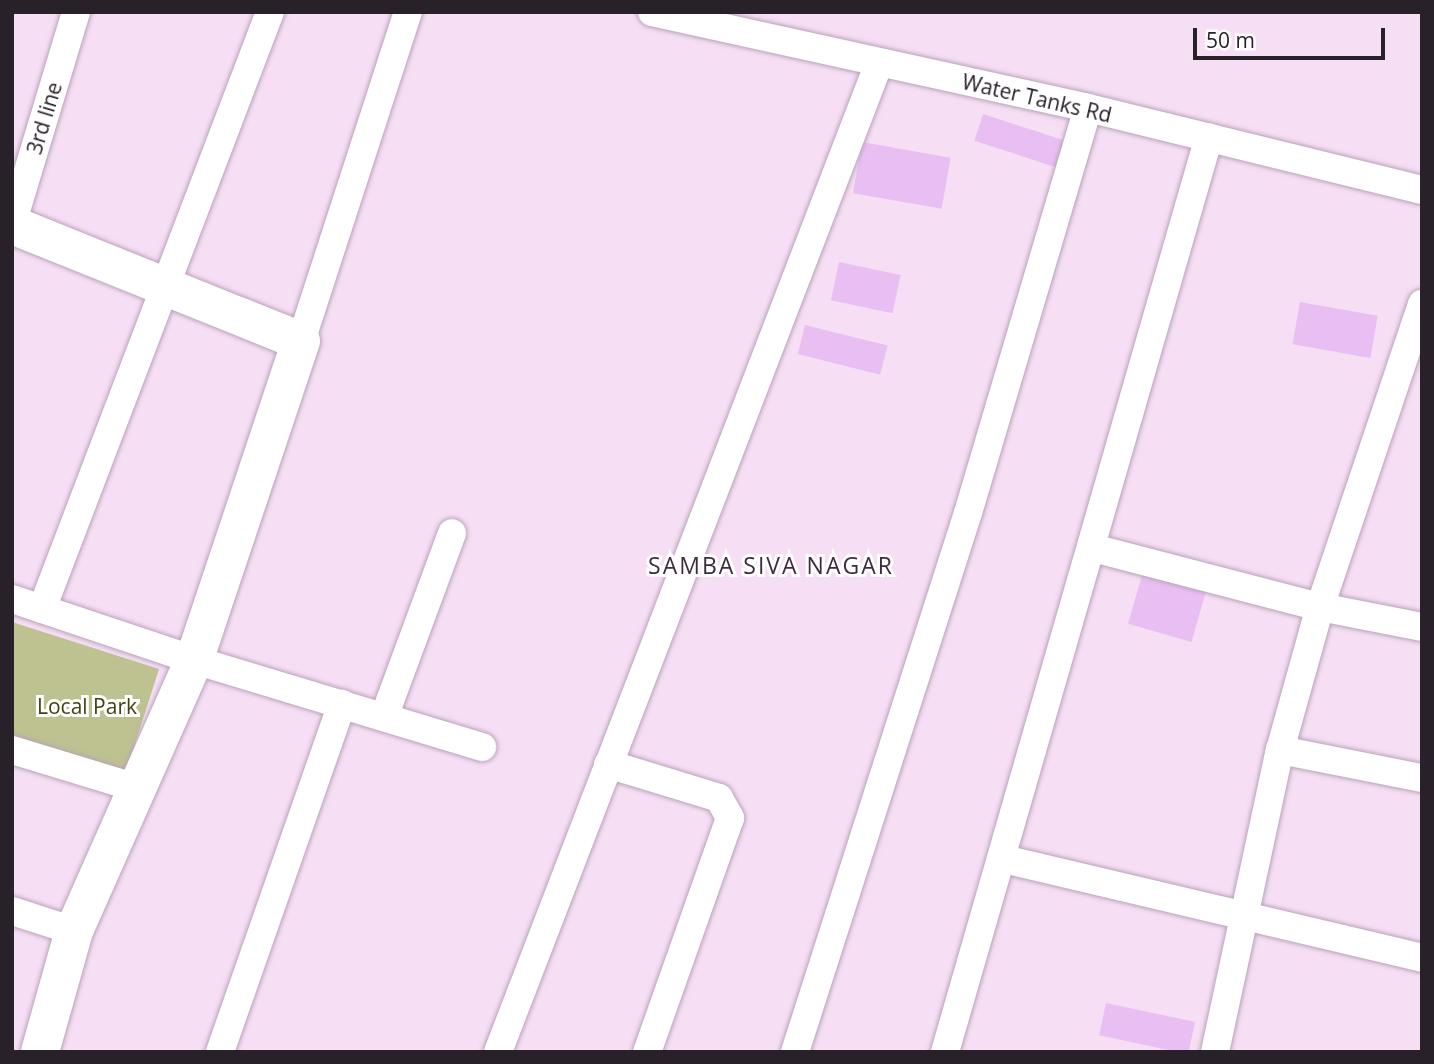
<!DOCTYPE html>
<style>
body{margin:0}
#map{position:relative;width:1434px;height:1064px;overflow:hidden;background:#f6def5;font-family:"Open Sans",sans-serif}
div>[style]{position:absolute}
.green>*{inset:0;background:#bdc290}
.building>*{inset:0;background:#e9bff3;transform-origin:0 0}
.roads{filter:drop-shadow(0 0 2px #b9a3b9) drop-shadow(0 0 2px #b9a3b9)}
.street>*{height:28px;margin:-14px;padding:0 14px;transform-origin:14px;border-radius:14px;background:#fff}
.secondary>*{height:38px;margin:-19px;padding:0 19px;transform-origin:19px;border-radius:19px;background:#fff}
span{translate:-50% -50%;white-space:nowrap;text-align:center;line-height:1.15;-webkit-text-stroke:6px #fff;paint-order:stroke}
.street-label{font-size:21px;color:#292129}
.park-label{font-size:21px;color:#3f4111}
.neighbourhood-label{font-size:23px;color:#3e2c3e;letter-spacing:2px}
.frame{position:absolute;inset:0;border:14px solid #292129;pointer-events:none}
.scale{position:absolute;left:1193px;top:28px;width:192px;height:32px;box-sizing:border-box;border:4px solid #292129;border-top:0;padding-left:9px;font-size:21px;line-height:24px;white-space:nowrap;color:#292129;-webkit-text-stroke:5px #fff;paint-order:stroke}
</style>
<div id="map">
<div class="green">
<div style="clip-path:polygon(12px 622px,159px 669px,124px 778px,12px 742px)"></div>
</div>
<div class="building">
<div style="left:983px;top:114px;width:85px;height:28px;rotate:18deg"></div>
<div style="left:862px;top:142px;width:90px;height:52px;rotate:10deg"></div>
<div style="left:839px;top:262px;width:63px;height:39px;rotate:12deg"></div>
<div style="left:1300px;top:302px;width:79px;height:43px;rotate:10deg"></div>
<div style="left:805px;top:325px;width:85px;height:30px;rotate:14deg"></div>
<div style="left:1144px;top:568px;width:66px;height:58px;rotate:16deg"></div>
<div style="left:1106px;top:1003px;width:91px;height:33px;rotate:12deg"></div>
</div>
<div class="roads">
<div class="street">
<div style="left:652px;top:12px;width:446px;rotate:12.4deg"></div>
<div style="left:1088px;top:108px;width:344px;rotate:13.8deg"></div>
<div style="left:12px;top:224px;width:221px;rotate:-73.2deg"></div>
<div style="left:301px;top:341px;width:346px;rotate:-72deg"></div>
<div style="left:1093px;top:548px;width:235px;rotate:14.6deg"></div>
<div style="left:1320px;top:607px;width:104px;rotate:11.1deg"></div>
<div style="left:12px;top:599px;width:192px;rotate:18.5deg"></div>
<div style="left:194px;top:660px;width:301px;rotate:16.8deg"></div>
<div style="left:42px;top:609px;width:639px;rotate:-69.1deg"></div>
<div style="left:384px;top:717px;width:196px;rotate:-69.7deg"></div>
<div style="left:12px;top:750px;width:134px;rotate:16.9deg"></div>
<div style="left:1280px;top:750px;width:145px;rotate:11.2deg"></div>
<div style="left:608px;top:764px;width:116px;rotate:17deg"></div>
<div style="left:719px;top:798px;width:23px;rotate:61deg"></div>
<div style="left:730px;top:818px;width:248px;rotate:109.5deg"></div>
<div style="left:1004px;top:859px;width:430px;rotate:13.3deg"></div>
<div style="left:12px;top:911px;width:65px;rotate:17.9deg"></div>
<div style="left:220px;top:1052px;width:369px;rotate:-70.7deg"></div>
<div style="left:498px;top:1052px;width:1060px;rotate:-68.93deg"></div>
<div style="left:795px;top:1052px;width:566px;rotate:-72.21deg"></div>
<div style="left:968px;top:513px;width:422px;rotate:-73.5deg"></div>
<div style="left:945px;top:1052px;width:952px;rotate:-73.91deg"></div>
<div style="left:1215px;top:1052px;width:309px;rotate:-77.9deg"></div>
<div style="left:1280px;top:750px;width:148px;rotate:-74.4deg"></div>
<div style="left:1320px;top:607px;width:320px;rotate:-71.4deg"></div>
</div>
<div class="secondary">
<div style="left:12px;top:225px;width:311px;rotate:21.9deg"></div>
<div style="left:301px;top:341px;width:336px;rotate:108.5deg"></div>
<div style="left:194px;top:660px;width:296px;rotate:113.9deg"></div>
<div style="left:74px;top:931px;width:126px;rotate:105.7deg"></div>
</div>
</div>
<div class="street-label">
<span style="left:1037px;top:98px;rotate:13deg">Water Tanks Rd</span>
<span style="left:44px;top:118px;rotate:-73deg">3rd line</span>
</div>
<div class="park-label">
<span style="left:87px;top:706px">Local Park</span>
</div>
<div class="neighbourhood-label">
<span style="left:771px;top:565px">SAMBA SIVA NAGAR</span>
</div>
<div class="frame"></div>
<div class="scale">50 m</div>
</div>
